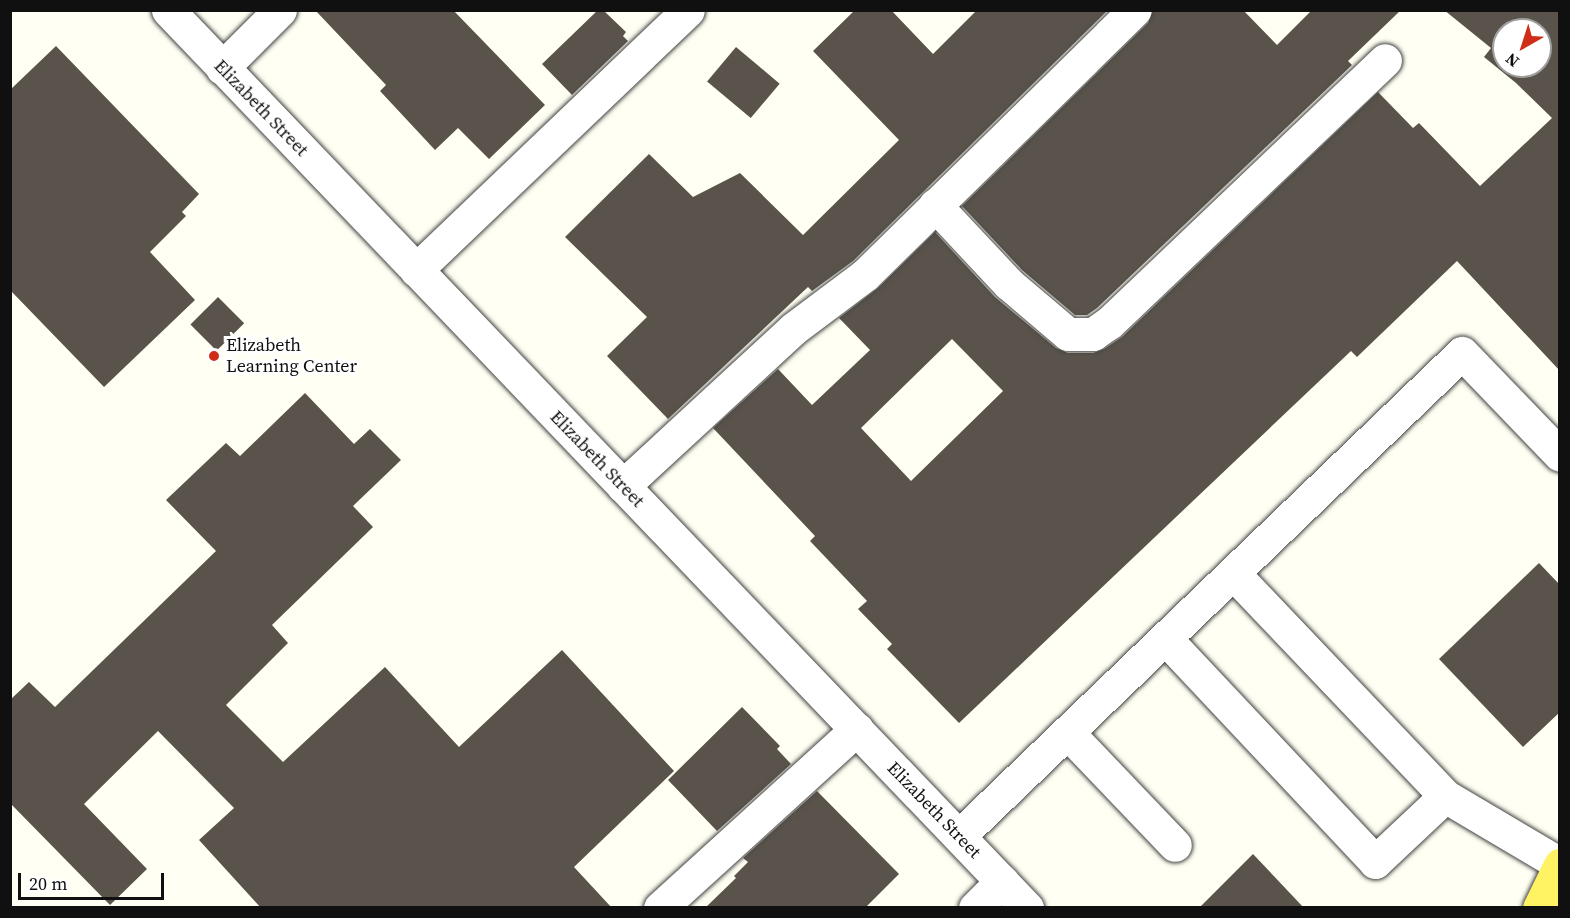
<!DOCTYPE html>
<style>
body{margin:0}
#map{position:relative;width:1570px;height:918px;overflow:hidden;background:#fffff3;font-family:"Source Serif 4",serif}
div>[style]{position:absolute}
.building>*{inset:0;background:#5a534b;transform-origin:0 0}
.roads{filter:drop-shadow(0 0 2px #434343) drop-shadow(0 0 2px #434343)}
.minor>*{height:33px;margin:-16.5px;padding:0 16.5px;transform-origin:16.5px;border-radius:16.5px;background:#fff}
.major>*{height:33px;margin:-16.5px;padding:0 16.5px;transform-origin:16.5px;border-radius:16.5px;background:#fff263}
.dots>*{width:16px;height:16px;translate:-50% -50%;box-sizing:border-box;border:3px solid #fff;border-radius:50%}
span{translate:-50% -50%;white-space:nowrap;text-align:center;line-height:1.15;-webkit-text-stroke:6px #fff;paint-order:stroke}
.street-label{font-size:18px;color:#101010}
.poi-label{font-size:18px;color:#101010}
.left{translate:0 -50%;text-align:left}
.frame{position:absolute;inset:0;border:12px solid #101010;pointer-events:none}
.north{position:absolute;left:1492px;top:18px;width:60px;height:60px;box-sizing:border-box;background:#fff;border:2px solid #9f9f9f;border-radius:50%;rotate:219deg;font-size:16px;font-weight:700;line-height:24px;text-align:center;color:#101010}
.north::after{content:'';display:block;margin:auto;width:21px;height:27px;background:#d02d18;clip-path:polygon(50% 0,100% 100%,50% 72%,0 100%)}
.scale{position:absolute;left:18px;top:873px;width:146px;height:27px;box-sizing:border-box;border:3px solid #101010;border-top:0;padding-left:8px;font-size:18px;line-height:21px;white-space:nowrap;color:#101010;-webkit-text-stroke:4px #fff;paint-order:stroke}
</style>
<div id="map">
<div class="building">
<div style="clip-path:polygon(315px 10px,453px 10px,545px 105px,489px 159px,458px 128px,435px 150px,380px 91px,386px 85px)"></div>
<div style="clip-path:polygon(598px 10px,603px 10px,626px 32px,623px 36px,628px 41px,572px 95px,542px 64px)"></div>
<div style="clip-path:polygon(855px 10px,891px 10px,933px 54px,977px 10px,1108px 10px,853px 261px,812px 291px,808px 287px,668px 419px,607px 356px,647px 317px,565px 237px,649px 154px,693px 197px,740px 173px,803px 235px,899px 140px,813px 51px)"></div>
<div style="clip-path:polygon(1153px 10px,1243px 10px,1277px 45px,1312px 10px,1401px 10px,1348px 61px,1352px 65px,1097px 308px,1087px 315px,1075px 315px,1022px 270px,962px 206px,1148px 23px)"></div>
<div style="clip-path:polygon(evenodd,1444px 10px,1560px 10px,1560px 371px,1457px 261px,1357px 357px,1351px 351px,959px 723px,887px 649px,892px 644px,858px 609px,867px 601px,810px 541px,815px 536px,713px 428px,778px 369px,812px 405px,870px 350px,839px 318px,878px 288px,935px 232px,995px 297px,1056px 348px,1068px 353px,1093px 353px,1104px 349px,1122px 337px,1378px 92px,1413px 128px,1419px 123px,1480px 186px,1552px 118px,1516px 83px,1484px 57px,1491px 48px,1444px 10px,1504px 30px,1540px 30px,1540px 66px,1504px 66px,1504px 30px,1444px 10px,952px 339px,1003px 391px,911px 481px,861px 428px,952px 339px)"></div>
<div style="clip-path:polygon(56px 46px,199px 194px,182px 212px,186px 216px,150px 252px,195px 300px,104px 387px,10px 290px,10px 90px)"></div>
<div style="left:736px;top:47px;width:57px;height:45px;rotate:40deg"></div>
<div style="left:218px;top:297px;width:37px;height:39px;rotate:45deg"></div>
<div style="clip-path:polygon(305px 393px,354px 444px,370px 429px,401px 460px,353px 506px,373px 527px,272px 625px,288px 643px,226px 705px,283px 762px,385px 667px,459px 747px,562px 650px,674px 771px,574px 867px,612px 908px,261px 908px,199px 840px,234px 808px,158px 731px,84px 804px,147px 869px,110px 905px,10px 803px,10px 700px,29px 682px,55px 707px,216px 551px,166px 500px,226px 443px,240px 456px)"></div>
<div style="clip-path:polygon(1539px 563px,1560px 585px,1560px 712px,1523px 747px,1439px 659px)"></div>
<div style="clip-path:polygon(742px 707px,780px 746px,777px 749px,791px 764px,717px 831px,668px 780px)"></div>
<div style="clip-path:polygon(817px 791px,899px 874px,865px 908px,705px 908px,736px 878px,734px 876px,748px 862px,743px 858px)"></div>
<div style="clip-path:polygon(1253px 854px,1304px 908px,1199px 908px)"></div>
</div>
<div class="roads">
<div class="minor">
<div style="left:168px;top:10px;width:1243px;rotate:46.27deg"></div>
<div style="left:222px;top:68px;width:82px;rotate:-45deg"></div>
<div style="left:935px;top:205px;width:108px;rotate:46.9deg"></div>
<div style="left:1009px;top:284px;width:77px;rotate:40.3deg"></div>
<div style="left:1068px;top:334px;width:25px"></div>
<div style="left:1093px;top:334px;width:19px;rotate:-35deg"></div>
<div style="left:1109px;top:323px;width:381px;rotate:-43.6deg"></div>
<div style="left:416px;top:270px;width:376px;rotate:-43.7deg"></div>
<div style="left:623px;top:486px;width:231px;rotate:-42.7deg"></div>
<div style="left:793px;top:329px;width:90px;rotate:-36.9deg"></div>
<div style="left:865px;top:275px;width:378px;rotate:-44.5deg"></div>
<div style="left:1233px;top:573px;width:308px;rotate:46.4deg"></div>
<div style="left:1165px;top:638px;width:307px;rotate:46.8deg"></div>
<div style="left:1375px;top:862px;width:96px;rotate:-43.3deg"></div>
<div style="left:1445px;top:796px;width:134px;rotate:30.6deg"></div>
<div style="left:1067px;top:732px;width:156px;rotate:46.3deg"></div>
<div style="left:959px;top:836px;width:697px;rotate:-43.84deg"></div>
<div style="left:1462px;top:353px;width:141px;rotate:46.1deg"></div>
<div style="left:660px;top:908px;width:266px;rotate:-42.3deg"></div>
<div style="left:975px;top:908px;width:38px;rotate:-45deg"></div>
</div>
<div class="major">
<div style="left:1539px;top:908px;width:48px;rotate:-64deg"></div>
</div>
</div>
<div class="dots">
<div style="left:214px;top:356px;background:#d02d18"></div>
</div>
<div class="street-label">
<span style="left:261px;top:108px;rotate:46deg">Elizabeth Street</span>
<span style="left:597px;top:459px;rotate:46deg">Elizabeth Street</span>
<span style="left:934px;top:810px;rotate:46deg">Elizabeth Street</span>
</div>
<div class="poi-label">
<span class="left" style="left:226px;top:356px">Elizabeth<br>Learning Center</span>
</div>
<div class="frame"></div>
<div class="north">N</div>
<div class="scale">20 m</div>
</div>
